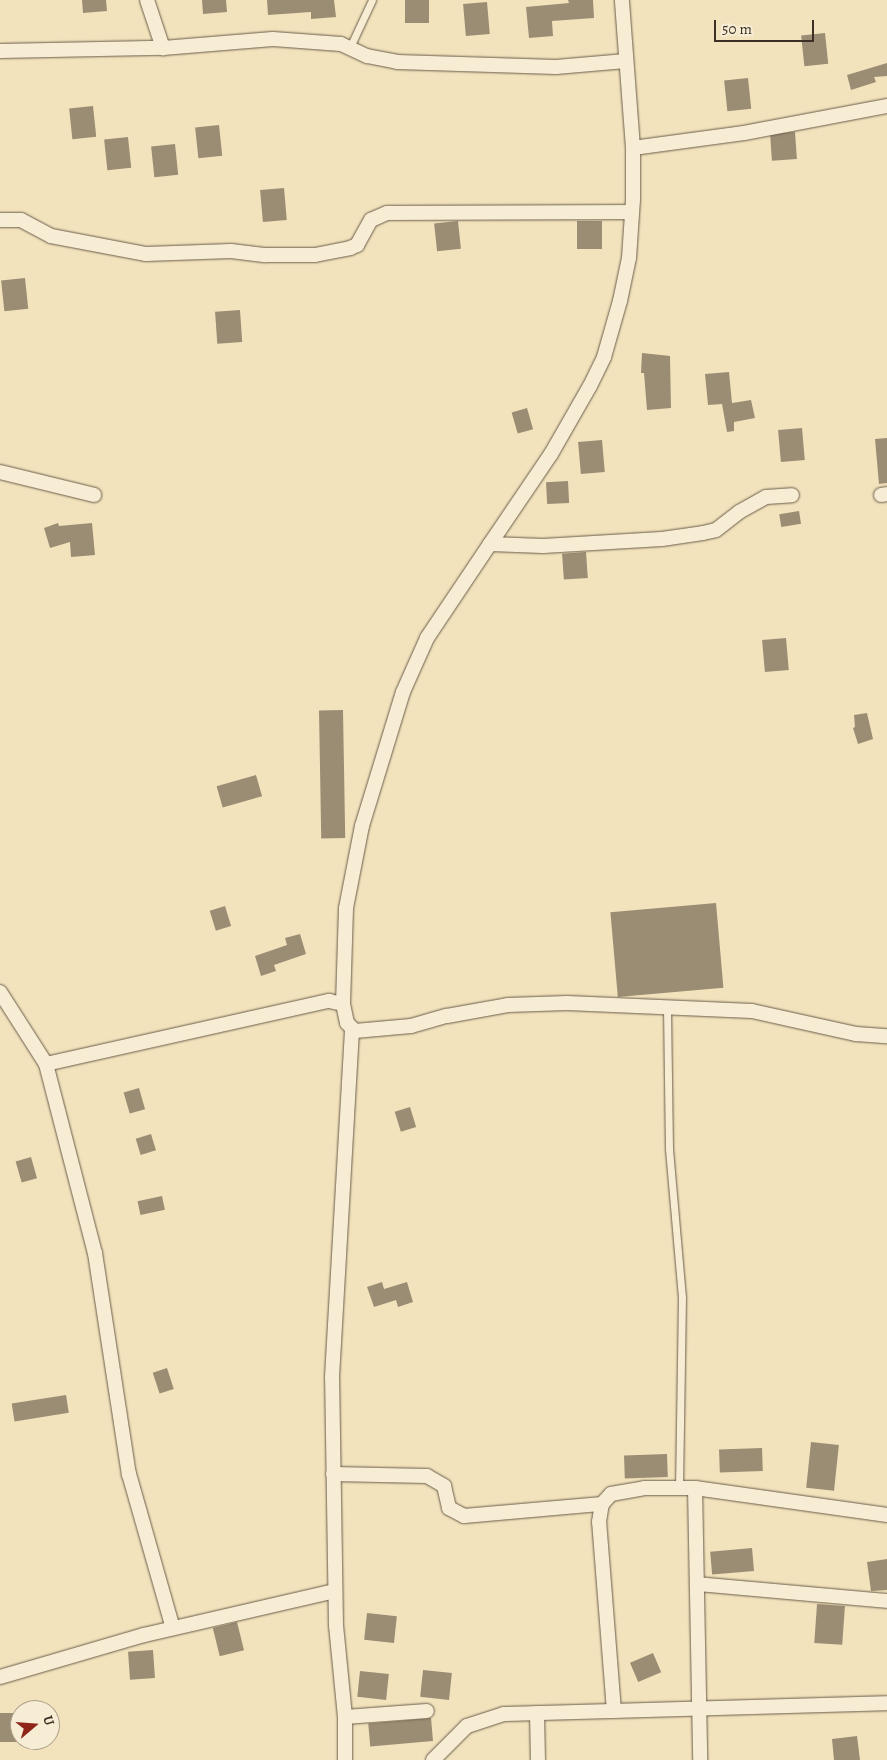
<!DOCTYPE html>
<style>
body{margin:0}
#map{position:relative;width:887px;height:1760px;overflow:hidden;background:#f3e3bd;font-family:Alegreya,serif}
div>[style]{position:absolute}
.building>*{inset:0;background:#9b8d74;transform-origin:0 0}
.roads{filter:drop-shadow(0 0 1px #6a5d4b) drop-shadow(0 0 1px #6a5d4b)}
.lane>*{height:7px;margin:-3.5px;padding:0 3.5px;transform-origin:3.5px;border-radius:3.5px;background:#f7edd4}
.street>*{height:14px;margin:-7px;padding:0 7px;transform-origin:7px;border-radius:7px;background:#f7edd4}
span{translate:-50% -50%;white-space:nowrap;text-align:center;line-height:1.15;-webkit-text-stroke:4.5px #f7edd4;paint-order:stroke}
.north{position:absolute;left:10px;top:1700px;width:50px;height:50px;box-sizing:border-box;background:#f7edd4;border:1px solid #aca18e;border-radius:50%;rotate:72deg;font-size:14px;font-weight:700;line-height:20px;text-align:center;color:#3c3025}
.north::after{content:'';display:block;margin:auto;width:18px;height:22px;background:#8f2418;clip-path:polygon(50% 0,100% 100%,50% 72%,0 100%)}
.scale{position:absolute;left:714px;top:20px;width:100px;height:22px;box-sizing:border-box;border:2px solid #3c3025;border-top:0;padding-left:6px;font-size:15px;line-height:18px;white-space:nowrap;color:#3c3025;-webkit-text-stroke:4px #f7edd4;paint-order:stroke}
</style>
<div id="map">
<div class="building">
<div style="clip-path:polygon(82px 0,106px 0,107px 11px,83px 13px)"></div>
<div style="clip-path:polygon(202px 0,226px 0,227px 12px,203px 14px)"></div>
<div style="clip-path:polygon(267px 0,334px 0,336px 17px,311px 19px,311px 12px,268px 15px)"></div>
<div style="left:405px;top:0;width:24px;height:23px"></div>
<div style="clip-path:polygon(568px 0,593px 0,594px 18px,552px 21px,553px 36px,529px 38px,526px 7px,569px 3px)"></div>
<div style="left:487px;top:2px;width:32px;height:24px;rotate:85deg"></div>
<div style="left:825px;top:33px;width:31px;height:24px;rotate:84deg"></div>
<div style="clip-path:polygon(887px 63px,887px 76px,874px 77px,876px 82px,851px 90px,847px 75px)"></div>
<div style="left:748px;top:78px;width:31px;height:24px;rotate:84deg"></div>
<div style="left:93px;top:106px;width:31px;height:24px;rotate:84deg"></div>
<div style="left:219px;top:125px;width:31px;height:24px;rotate:84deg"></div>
<div style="left:795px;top:132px;width:27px;height:25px;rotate:86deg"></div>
<div style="left:128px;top:137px;width:31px;height:24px;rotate:84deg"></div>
<div style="left:175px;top:144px;width:31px;height:24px;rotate:84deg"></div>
<div style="left:284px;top:188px;width:32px;height:24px;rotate:85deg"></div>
<div style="left:458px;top:221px;width:28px;height:24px;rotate:84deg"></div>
<div style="left:577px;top:221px;width:25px;height:28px"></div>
<div style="left:25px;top:278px;width:31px;height:24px;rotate:84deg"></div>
<div style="left:240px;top:310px;width:32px;height:25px;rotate:86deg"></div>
<div style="clip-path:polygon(642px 353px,670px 356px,671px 408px,647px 410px,644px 373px,641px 373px)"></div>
<div style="clip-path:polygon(729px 372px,732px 403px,751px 400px,755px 418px,734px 422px,734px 431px,727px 432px,722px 404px,708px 405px,705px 374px)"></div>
<div style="left:527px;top:408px;width:22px;height:16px;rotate:74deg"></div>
<div style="left:802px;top:428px;width:32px;height:24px;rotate:85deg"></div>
<div style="clip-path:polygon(887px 438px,887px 483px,879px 484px,875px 439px)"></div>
<div style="left:602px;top:440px;width:32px;height:24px;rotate:85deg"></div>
<div style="left:568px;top:481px;width:22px;height:22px;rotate:87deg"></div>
<div style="left:799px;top:511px;width:13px;height:20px;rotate:81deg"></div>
<div style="clip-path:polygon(58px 523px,59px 526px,92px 523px,95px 555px,71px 557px,70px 542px,50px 548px,44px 528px)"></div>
<div style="left:586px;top:552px;width:26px;height:24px;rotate:86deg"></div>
<div style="left:786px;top:638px;width:32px;height:24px;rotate:85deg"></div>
<div style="left:343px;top:710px;width:128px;height:24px;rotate:89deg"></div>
<div style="clip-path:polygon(867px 713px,873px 739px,858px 744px,853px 728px,855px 727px,854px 715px)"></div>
<div style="left:256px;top:775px;width:22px;height:41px;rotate:74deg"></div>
<div style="left:716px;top:903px;width:85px;height:106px;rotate:85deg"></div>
<div style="left:225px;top:906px;width:21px;height:16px;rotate:73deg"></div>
<div style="clip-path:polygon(300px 934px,306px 954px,274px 965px,276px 971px,261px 976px,255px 956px,287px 945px,285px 938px)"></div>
<div style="left:139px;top:1088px;width:22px;height:16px;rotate:74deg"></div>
<div style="left:410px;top:1107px;width:21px;height:16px;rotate:73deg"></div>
<div style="left:151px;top:1134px;width:17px;height:16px;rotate:73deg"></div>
<div style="left:31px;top:1157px;width:22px;height:16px;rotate:74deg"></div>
<div style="left:162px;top:1196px;width:14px;height:25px;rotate:78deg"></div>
<div style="clip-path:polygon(382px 1282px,384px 1289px,407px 1282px,413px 1302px,398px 1307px,396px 1300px,374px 1307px,367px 1287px)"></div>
<div style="left:167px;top:1368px;width:22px;height:15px;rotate:72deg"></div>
<div style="left:66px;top:1395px;width:18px;height:55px;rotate:81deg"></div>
<div style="left:811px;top:1442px;width:28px;height:46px;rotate:6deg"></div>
<div style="left:762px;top:1448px;width:23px;height:43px;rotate:88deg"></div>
<div style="left:667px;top:1454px;width:23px;height:43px;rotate:88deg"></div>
<div style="left:752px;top:1548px;width:23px;height:42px;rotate:85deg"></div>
<div style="clip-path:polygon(887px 1559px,887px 1590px,871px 1591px,867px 1562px)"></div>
<div style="left:817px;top:1604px;width:28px;height:39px;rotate:4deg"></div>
<div style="left:367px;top:1613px;width:30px;height:27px;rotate:6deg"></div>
<div style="left:237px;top:1622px;width:29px;height:25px;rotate:76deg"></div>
<div style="left:153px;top:1650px;width:28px;height:25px;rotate:86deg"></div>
<div style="left:653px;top:1653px;width:21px;height:25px;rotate:67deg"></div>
<div style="left:423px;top:1670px;width:29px;height:27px;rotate:6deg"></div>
<div style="left:360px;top:1671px;width:29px;height:26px;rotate:6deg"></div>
<div style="left:20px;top:1713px;width:29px;height:20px;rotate:90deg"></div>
<div style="left:431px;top:1718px;width:23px;height:63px;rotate:85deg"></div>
<div style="clip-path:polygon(857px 1736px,860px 1760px,834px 1760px,832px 1739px)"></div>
</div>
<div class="roads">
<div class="lane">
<div style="left:350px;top:47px;width:52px;rotate:-64.9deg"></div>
<div style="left:667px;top:1007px;width:142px;rotate:89.2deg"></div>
<div style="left:669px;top:1149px;width:149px;rotate:85deg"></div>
<div style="left:682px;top:1297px;width:191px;rotate:90.9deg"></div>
</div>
<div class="street">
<div style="left:147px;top:0;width:51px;rotate:71.6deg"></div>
<div style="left:0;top:51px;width:163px;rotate:-1.1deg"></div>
<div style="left:163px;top:48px;width:110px;rotate:-4.7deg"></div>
<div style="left:273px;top:39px;width:68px;rotate:4.2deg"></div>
<div style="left:341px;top:44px;width:29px;rotate:25deg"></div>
<div style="left:367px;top:56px;width:31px;rotate:11deg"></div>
<div style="left:397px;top:62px;width:159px;rotate:1.8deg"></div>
<div style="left:556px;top:67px;width:70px;rotate:-4.9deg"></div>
<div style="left:633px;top:148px;width:112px;rotate:-7.7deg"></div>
<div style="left:744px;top:133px;width:146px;rotate:-10.7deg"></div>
<div style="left:0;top:220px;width:21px"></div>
<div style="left:21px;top:220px;width:34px;rotate:28deg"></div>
<div style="left:51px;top:236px;width:97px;rotate:10.7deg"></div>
<div style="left:146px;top:254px;width:85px;rotate:-2deg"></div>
<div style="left:231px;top:251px;width:35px;rotate:7deg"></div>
<div style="left:266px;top:255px;width:49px"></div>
<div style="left:315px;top:255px;width:36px;rotate:-11deg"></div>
<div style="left:350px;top:248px;width:8px;rotate:-23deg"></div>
<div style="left:357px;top:245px;width:29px;rotate:-61deg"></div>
<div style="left:371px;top:220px;width:17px;rotate:-24deg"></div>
<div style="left:387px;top:213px;width:245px;rotate:-0.2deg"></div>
<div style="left:0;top:472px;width:97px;rotate:13.7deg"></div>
<div style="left:881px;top:495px;width:6px;rotate:-9deg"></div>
<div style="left:490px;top:544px;width:109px;rotate:-55.9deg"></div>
<div style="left:551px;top:454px;width:78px;rotate:-60.2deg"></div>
<div style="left:590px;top:386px;width:32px;rotate:-64deg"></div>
<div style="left:604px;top:357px;width:58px;rotate:-74.1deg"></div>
<div style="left:620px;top:301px;width:44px;rotate:-78.2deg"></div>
<div style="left:629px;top:258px;width:59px;rotate:-86.1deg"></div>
<div style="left:633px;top:199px;width:51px;rotate:-90deg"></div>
<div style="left:633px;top:148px;width:148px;rotate:-94.3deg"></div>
<div style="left:0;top:992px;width:85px;rotate:57.4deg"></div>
<div style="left:46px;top:1064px;width:290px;rotate:-12.6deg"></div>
<div style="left:329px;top:1001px;width:14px;rotate:12deg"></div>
<div style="left:343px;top:1004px;width:19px;rotate:78deg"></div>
<div style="left:347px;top:1023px;width:11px;rotate:45deg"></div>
<div style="left:355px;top:1031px;width:56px;rotate:-5.1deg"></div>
<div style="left:411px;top:1026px;width:37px;rotate:-16deg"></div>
<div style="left:447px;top:1016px;width:62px;rotate:-10.2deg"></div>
<div style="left:508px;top:1005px;width:59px;rotate:-1.9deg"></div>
<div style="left:567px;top:1003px;width:185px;rotate:2.5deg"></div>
<div style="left:752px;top:1011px;width:107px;rotate:12.5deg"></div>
<div style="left:856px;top:1034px;width:31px;rotate:4deg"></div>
<div style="left:343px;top:1004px;width:96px;rotate:-88.2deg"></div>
<div style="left:346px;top:908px;width:84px;rotate:-79deg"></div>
<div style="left:362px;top:826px;width:140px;rotate:-73deg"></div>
<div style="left:403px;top:692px;width:59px;rotate:-66deg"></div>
<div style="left:427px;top:638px;width:113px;rotate:-56.2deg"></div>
<div style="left:490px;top:544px;width:53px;rotate:2.2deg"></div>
<div style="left:543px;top:546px;width:119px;rotate:-3.4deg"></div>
<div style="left:662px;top:539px;width:41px;rotate:-8.3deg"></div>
<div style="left:703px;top:533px;width:13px;rotate:-13deg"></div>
<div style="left:716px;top:530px;width:29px;rotate:-38deg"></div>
<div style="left:739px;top:512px;width:31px;rotate:-29deg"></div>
<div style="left:766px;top:497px;width:26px;rotate:-4deg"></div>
<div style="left:46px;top:1064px;width:195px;rotate:75.5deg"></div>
<div style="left:95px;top:1253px;width:224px;rotate:81.3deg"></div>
<div style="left:129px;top:1474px;width:160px;rotate:74.1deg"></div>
<div style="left:333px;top:1474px;width:94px;rotate:1.2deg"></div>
<div style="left:427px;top:1476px;width:20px;rotate:30deg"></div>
<div style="left:444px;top:1486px;width:23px;rotate:77deg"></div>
<div style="left:449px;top:1508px;width:17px;rotate:28deg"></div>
<div style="left:464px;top:1516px;width:139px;rotate:-5deg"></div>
<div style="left:695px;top:1488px;width:272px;rotate:88.9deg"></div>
<div style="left:697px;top:1584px;width:191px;rotate:5.1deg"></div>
<div style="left:0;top:1677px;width:150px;rotate:-16.3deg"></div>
<div style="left:144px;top:1635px;width:196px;rotate:-13deg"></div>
<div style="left:614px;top:1711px;width:190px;rotate:-94.5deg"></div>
<div style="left:599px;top:1522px;width:18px;rotate:-81deg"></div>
<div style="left:602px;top:1504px;width:13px;rotate:-48deg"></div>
<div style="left:611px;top:1494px;width:34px;rotate:-10deg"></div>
<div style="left:644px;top:1488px;width:51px"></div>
<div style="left:695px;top:1488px;width:194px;rotate:8deg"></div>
<div style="left:537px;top:1713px;width:47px;rotate:88.8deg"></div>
<div style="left:345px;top:1717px;width:82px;rotate:-4.2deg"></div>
<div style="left:345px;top:1760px;width:43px;rotate:-90deg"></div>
<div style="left:345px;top:1717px;width:91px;rotate:-95.6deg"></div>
<div style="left:336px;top:1626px;width:249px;rotate:-90.9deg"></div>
<div style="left:332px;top:1377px;width:348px;rotate:-86.7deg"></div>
<div style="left:433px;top:1760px;width:48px;rotate:-45deg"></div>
<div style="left:467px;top:1726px;width:39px;rotate:-18deg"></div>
<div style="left:504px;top:1714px;width:383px;rotate:-1.6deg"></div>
</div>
</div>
<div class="north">U</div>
<div class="scale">50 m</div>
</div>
